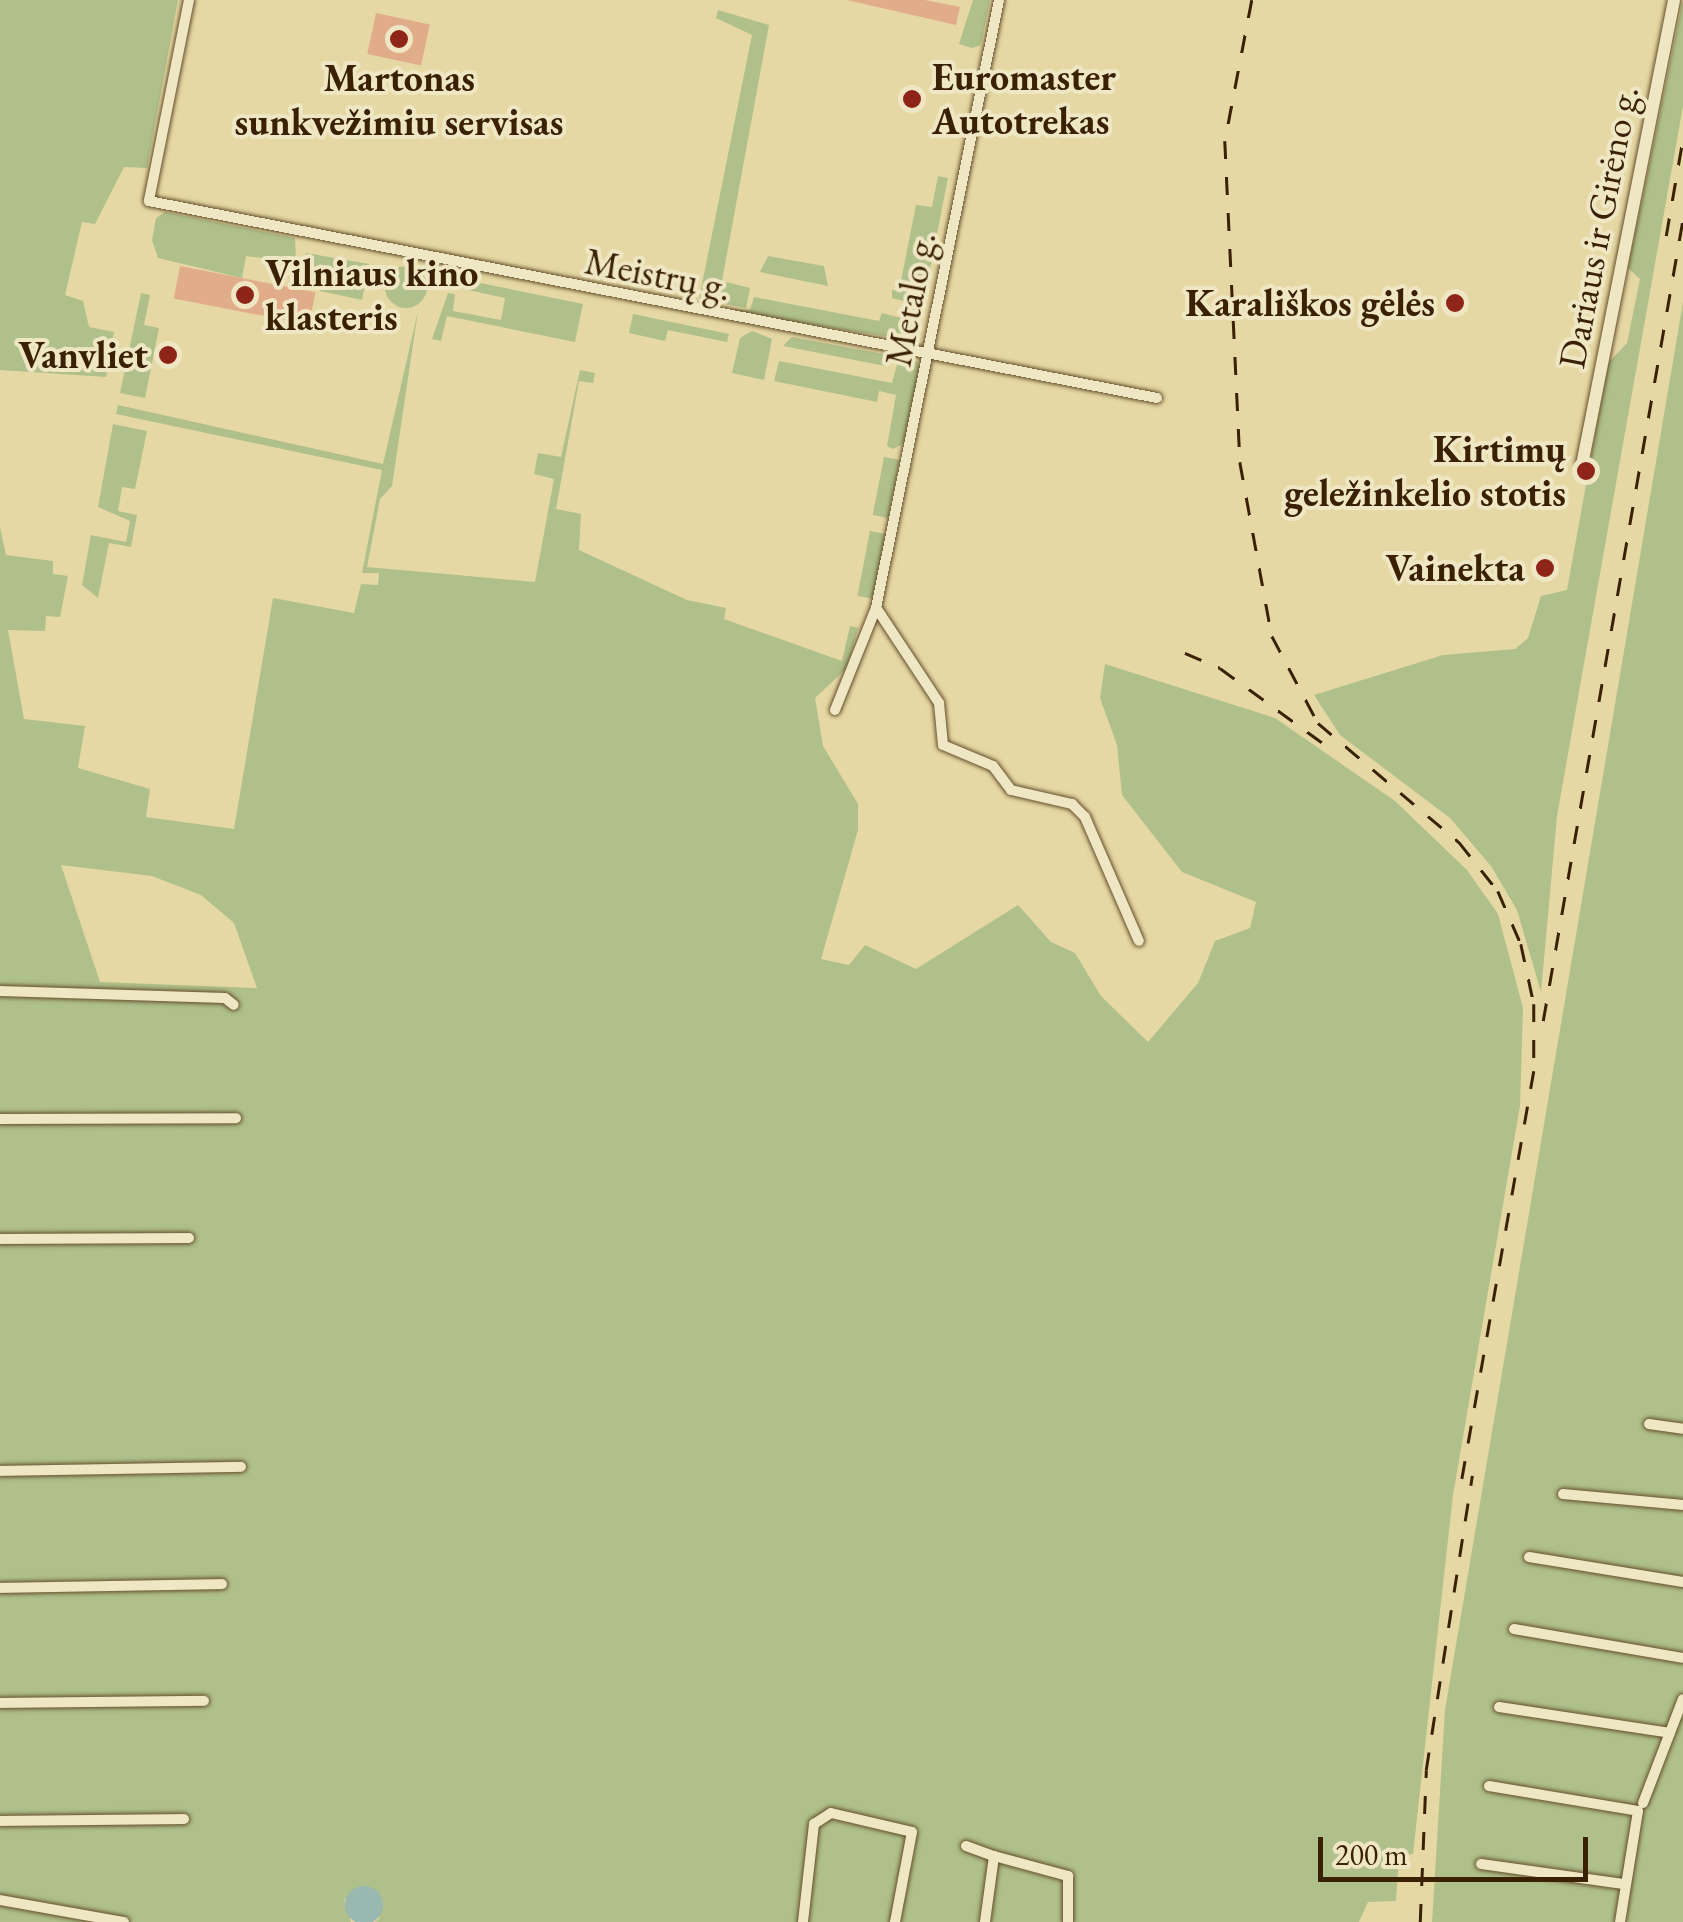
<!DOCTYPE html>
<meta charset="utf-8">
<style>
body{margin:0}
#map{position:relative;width:1683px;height:1922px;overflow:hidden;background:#e6d8a4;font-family:"EB Garamond",serif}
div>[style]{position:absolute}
.green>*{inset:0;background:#afc08a;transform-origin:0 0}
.round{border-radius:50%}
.water>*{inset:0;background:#99b8b0}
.building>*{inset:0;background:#e1ac8a;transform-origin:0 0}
.roads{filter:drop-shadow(0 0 2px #654f2b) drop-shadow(0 0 2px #654f2b)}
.minor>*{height:10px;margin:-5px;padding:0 5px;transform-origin:5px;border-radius:5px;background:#efe6c4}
.tertiary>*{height:12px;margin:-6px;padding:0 6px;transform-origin:6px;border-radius:6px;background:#efe6c4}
.rail>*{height:2.5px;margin-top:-1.25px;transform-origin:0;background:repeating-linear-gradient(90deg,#3a2103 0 18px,transparent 0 36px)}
.dots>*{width:28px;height:28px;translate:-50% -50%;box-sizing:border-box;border:5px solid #efe6c4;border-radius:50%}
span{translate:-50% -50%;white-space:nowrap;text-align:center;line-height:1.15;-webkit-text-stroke:8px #efe6c4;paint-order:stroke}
.poi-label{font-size:38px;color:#3a2103;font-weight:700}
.left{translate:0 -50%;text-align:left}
.right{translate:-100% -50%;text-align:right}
.street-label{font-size:38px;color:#3a2103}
.scale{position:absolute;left:1318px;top:1837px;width:270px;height:45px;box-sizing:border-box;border:5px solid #3a2103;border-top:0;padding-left:12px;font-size:30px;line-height:35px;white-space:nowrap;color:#3a2103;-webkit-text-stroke:8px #efe6c4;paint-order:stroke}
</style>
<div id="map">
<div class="green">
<div style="clip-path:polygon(0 0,178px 0,147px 168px,124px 167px,95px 224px,82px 222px,65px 295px,83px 301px,89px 327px,114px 332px,106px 377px,0 370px)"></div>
<div style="clip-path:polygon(973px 0,990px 0,981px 45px,972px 48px,959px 44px)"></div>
<div style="clip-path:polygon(1683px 0,1683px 106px,1557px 816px,1541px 992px,1517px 910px,1491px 866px,1450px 818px,1340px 735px,1314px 695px,1443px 655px,1515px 649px,1528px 638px,1541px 596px,1567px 590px,1608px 363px,1627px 343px,1640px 279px,1628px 268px)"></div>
<div style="clip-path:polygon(718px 10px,769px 25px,722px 281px,750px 288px,746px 308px,699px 299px,752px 35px,716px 18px)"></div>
<div style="clip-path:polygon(938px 176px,948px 178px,917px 335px,895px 333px,916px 341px,697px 307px,750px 310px,754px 297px,879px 321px,882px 313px,905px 319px,908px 302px,892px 298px,892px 290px,899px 291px,916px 205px,932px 207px)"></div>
<div style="clip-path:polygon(165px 212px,295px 238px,296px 262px,246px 256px,242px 278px,158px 258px,152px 240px,156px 218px)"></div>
<div style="clip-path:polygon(306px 253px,369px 264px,362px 300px,320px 291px,324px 272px,303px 267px)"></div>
<div style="clip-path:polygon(768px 256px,824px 266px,828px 286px,760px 272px)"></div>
<div class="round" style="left:385px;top:266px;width:42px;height:42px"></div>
<div style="clip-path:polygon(451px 277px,583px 304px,575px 342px,447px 316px,441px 341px,432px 339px,448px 293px,455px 294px,453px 311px,501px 320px,505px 298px,449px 286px)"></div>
<div style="clip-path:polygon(141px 293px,150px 295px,144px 325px,159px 328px,145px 398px,120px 393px)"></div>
<div style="clip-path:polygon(1683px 302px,1683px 1922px,1432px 1922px,1445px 1710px)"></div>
<div style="clip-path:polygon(evenodd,418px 311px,392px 486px,380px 499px,367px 567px,535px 582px,554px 479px,534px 474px,538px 453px,561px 457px,580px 370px,595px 373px,593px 383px,579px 381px,556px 509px,581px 514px,579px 550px,687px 600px,726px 608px,724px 619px,842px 661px,850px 626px,858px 628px,847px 668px,815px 698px,823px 746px,858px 804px,858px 830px,821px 959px,849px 965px,865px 945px,916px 969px,1018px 905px,1051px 942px,1075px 953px,1101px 996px,1148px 1042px,1198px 983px,1215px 941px,1250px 928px,1256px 902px,1182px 872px,1122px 795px,1117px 745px,1100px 698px,1105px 664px,1275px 718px,1395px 801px,1467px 870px,1498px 914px,1523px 1008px,1520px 1106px,1453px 1495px,1413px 1854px,1399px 1856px,1396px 1901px,1368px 1902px,1359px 1922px,375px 1922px,380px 1918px,344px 1899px,351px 1922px,0 1922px,0 527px,6px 555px,53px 561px,53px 574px,68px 576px,60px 617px,46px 616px,45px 631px,8px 630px,24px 719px,85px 726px,78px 768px,150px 789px,146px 817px,234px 829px,273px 598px,354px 613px,361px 584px,378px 585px,379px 573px,362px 573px,382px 470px,116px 414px,118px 405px,383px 464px,418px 311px,61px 865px,152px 876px,201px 895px,234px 923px,257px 988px,100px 982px,61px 865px)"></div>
<div style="clip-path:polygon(633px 314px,729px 334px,727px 342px,668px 330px,665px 341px,629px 333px)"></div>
<div style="clip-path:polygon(752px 331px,772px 339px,764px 380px,732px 373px,740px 338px)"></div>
<div style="clip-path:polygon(792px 337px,883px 354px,885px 366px,783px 346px)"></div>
<div style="clip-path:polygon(899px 357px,917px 361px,920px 370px,905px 443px,893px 449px,887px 446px,896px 395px,879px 391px,877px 402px,774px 381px,779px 361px,892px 383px)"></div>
<div style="clip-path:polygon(113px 424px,147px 431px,135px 489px,122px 487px,118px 511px,137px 515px,131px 547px,109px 543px,98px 598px,82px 585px,91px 535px,126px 542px,130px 521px,98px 507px)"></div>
<div style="left:884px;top:457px;width:16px;height:59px;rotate:11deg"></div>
<div style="left:870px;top:531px;width:16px;height:66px;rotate:11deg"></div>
</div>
<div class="water">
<div class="round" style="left:345px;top:1886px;width:38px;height:38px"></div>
</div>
<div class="building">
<div style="clip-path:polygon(847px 0,925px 0,960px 7px,956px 25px)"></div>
<div style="left:376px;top:13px;width:55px;height:42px;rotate:12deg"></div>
<div style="left:180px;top:266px;width:138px;height:33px;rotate:11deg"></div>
</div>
<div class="roads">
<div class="minor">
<div style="left:189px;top:0;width:205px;rotate:101.3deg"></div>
<div style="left:149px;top:201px;width:1027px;rotate:11.06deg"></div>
<div style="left:877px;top:609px;width:113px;rotate:56.6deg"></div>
<div style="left:939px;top:703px;width:42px;rotate:84.6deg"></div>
<div style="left:943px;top:745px;width:54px;rotate:22.8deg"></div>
<div style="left:993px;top:766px;width:30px;rotate:53deg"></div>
<div style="left:1011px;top:790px;width:63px;rotate:12.9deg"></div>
<div style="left:1072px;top:804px;width:18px;rotate:45deg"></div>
<div style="left:1085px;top:817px;width:135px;rotate:66.5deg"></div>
<div style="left:835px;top:710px;width:110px;rotate:-68.1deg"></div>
<div style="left:876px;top:608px;width:620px;rotate:-78.56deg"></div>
<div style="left:0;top:991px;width:225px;rotate:1.8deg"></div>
<div style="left:225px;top:998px;width:11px;rotate:38deg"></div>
<div style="left:0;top:1119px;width:236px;rotate:-0.2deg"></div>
<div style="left:0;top:1239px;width:189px;rotate:-0.3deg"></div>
<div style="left:1649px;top:1424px;width:34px;rotate:8deg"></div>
<div style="left:0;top:1471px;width:241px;rotate:-1deg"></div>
<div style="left:1563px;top:1494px;width:121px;rotate:5.2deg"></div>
<div style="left:1529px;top:1557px;width:156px;rotate:9.2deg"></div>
<div style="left:0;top:1588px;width:222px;rotate:-1deg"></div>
<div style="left:1514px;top:1629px;width:171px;rotate:9.7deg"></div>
<div style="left:0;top:1703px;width:204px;rotate:-0.6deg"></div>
<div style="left:1499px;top:1707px;width:173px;rotate:8.6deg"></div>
<div style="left:1489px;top:1786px;width:151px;rotate:9.5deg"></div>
<div style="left:1638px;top:1811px;width:112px;rotate:99.2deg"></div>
<div style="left:1643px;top:1803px;width:111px;rotate:-69deg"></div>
<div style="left:0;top:1821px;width:184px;rotate:-0.6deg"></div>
<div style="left:966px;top:1846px;width:30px;rotate:20deg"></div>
<div style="left:994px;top:1856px;width:67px;rotate:97.8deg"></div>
<div style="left:994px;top:1856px;width:77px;rotate:15.1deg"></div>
<div style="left:1068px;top:1876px;width:46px;rotate:90deg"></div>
<div style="left:1481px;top:1864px;width:144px;rotate:8deg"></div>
<div style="left:0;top:1900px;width:126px;rotate:10.1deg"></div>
<div style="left:803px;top:1922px;width:99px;rotate:-83.6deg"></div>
<div style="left:814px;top:1824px;width:20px;rotate:-33deg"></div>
<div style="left:831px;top:1813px;width:83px;rotate:13.2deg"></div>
<div style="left:912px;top:1832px;width:92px;rotate:100.7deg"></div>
</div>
<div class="tertiary">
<div style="left:1582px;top:465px;width:474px;rotate:-78.8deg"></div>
</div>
</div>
<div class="rail">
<div style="left:1252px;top:0;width:144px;rotate:100.8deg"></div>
<div style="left:1225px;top:141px;width:321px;rotate:87.3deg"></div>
<div style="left:1240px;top:462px;width:177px;rotate:79.6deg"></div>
<div style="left:1272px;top:636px;width:98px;rotate:62.1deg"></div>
<div style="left:1318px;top:723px;width:185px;rotate:40.2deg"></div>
<div style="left:1459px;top:842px;width:63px;rotate:51.5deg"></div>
<div style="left:1498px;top:891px;width:58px;rotate:66.5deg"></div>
<div style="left:1521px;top:944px;width:61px;rotate:77.8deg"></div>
<div style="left:1534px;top:1004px;width:67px;rotate:90deg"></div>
<div style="left:1534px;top:1071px;width:425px;rotate:100deg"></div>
<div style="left:1666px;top:236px;width:99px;rotate:-80.2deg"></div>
<div style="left:1185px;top:653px;width:38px;rotate:23deg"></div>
<div style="left:1220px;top:668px;width:132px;rotate:36.1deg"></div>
<div style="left:1543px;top:1021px;width:815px;rotate:-80.11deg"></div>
<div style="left:1420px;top:1922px;width:152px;rotate:-87.7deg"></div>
<div style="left:1426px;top:1770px;width:298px;rotate:-81.1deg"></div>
</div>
<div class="dots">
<div style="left:399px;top:39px;background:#8f2418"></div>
<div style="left:912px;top:99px;background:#8f2418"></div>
<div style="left:245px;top:295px;background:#8f2418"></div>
<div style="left:1455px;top:303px;background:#8f2418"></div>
<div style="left:168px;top:355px;background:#8f2418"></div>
<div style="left:1586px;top:471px;background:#8f2418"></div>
<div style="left:1545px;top:568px;background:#8f2418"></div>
</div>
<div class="poi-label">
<span class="left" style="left:932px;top:99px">Euromaster<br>Autotrekas</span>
<span style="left:399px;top:100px">Martonas<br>sunkvežimiu servisas</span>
<span class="left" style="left:265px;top:295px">Vilniaus kino<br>klasteris</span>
<span class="right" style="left:1435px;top:303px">Karališkos gėlės</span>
<span class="right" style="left:148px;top:355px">Vanvliet</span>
<span class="right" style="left:1566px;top:471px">Kirtimų<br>geležinkelio stotis</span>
<span class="right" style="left:1525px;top:568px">Vainekta</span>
</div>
<div class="street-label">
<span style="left:1598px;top:227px;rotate:-79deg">Dariaus ir Girėno g.</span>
<span style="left:658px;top:274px;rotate:11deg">Meistrų g.</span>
<span style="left:910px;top:299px;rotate:-79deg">Metalo g.</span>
</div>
<div class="scale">200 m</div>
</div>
